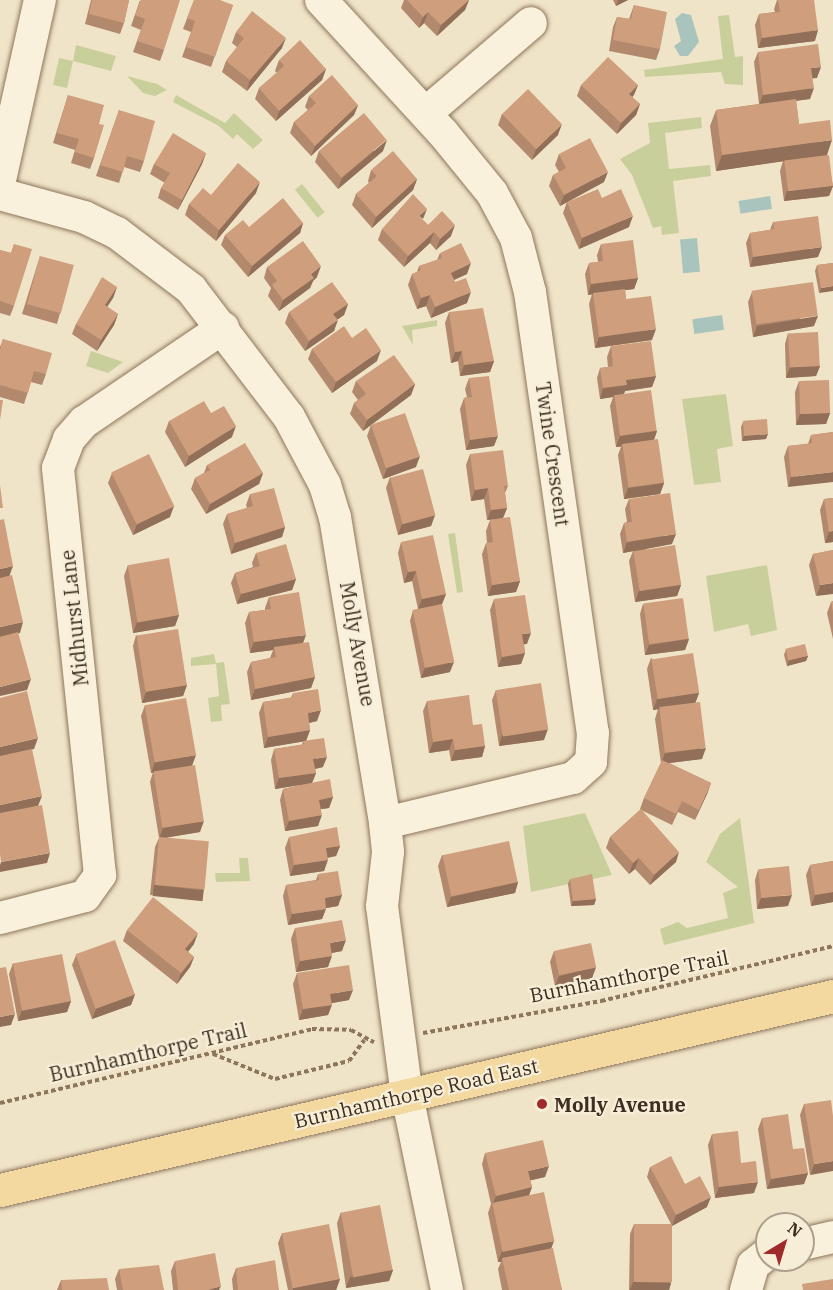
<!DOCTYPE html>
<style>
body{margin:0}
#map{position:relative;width:833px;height:1290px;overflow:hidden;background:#f0e4c8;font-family:"IBM Plex Serif",serif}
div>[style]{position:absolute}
.green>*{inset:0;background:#c9cf9b;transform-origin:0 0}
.water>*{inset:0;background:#a9c4bc;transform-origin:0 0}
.path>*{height:4px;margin-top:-2px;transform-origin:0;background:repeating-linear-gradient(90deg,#8d765c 0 4.5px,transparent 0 7.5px)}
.roads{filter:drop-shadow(0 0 2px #8d765c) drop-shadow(0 0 2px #8d765c)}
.minor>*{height:32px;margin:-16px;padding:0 16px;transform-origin:16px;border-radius:16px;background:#faf1dc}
.major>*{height:33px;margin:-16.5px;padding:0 16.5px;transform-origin:16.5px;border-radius:16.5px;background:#f3d9a0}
.wall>*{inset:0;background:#b2896c}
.shaded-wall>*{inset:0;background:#916f58;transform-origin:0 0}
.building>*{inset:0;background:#cf9f7d;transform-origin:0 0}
.dots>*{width:16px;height:16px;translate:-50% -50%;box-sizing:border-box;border:3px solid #f7eed8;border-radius:50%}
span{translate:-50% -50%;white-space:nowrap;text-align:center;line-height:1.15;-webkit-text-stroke:4.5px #f7eed8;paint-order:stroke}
.street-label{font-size:20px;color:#3d2e20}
.poi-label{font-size:20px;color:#3d2e20;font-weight:700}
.left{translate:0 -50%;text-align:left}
.north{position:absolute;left:755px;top:1212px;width:60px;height:60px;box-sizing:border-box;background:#f7eed8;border:2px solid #ada18e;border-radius:50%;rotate:38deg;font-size:16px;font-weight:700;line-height:24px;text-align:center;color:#3d2e20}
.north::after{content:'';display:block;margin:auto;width:21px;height:27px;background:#9e2a2b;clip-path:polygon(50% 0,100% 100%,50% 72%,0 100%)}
</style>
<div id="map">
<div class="green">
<div style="clip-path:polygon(729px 15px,735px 57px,743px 56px,743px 85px,725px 84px,721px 72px,645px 77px,644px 70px,723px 59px,718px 16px)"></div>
<div style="clip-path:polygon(76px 45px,116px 56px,111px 71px,73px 61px,67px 88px,53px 85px,59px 58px,73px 61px)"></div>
<div style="clip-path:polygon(127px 76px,157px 84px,167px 90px,155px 96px,143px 93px)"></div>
<div style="clip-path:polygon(176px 95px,225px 123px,234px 113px,263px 140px,253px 149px,237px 134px,233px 139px,219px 126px,173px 102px)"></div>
<div style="clip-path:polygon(701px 117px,702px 128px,665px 133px,669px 169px,710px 165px,711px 176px,673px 181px,679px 233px,662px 235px,661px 226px,653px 228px,632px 175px,620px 159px,650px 143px,648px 123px)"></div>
<div style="left:302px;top:184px;width:36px;height:9px;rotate:51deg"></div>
<div style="clip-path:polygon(437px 320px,437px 326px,412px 330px,413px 345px,402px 326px)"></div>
<div style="clip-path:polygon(91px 351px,123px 362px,108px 373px,86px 366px)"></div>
<div style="clip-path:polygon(726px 394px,733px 446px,717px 449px,721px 482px,694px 485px,682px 399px)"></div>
<div style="clip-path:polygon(455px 533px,463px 592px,457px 593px,448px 534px)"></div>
<div style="clip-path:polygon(767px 565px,777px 630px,751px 636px,748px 624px,714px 632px,706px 576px)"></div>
<div style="clip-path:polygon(214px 654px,216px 663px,224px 662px,230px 704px,221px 705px,222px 721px,211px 722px,208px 698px,219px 696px,216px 664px,191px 666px,191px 658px)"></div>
<div style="clip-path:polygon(585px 813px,612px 875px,531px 892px,523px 826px)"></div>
<div style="clip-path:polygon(740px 818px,754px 923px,664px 945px,660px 929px,678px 922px,687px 928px,728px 918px,723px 893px,738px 887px,706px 862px,720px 834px)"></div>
<div style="clip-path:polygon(239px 858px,248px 858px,250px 881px,216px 882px,215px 873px,240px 873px)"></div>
</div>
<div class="water">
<div style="clip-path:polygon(682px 13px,691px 15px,699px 42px,688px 56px,680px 56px,674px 46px,681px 41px,675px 19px)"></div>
<div style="left:770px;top:196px;width:13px;height:32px;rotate:81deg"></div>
<div style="left:697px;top:238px;width:34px;height:17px;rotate:85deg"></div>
<div style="left:722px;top:315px;width:15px;height:30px;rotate:82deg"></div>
</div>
<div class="path">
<div style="left:423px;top:1033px;width:181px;rotate:-10.2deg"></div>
<div style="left:601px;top:1001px;width:238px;rotate:-13.3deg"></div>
<div style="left:213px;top:1054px;width:67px;rotate:22deg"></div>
<div style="left:275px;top:1079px;width:76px;rotate:-13.7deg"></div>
<div style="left:349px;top:1061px;width:26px;rotate:-54deg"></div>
<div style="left:0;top:1103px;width:321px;rotate:-13.3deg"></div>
<div style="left:312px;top:1029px;width:39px;rotate:1deg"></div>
<div style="left:351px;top:1030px;width:26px;rotate:28deg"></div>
</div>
<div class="roads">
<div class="minor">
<div style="left:321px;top:0;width:180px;rotate:47.5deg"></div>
<div style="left:443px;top:133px;width:77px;rotate:50.8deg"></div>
<div style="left:492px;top:193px;width:51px;rotate:61.9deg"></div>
<div style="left:516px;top:238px;width:56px;rotate:75.5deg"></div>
<div style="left:530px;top:292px;width:445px;rotate:81.9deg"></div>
<div style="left:593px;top:733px;width:29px;rotate:94deg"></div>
<div style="left:591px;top:762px;width:24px;rotate:138deg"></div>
<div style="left:573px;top:778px;width:193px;rotate:166.5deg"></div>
<div style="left:426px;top:113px;width:138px;rotate:-40.6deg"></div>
<div style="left:0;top:180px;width:184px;rotate:-77.5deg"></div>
<div style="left:0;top:194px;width:87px;rotate:15.3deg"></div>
<div style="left:84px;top:217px;width:37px;rotate:26deg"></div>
<div style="left:117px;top:233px;width:93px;rotate:37.1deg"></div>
<div style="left:191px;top:289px;width:161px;rotate:52.6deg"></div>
<div style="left:289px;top:417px;width:77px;rotate:62.1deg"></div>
<div style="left:325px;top:485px;width:34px;rotate:73deg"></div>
<div style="left:335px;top:517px;width:310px;rotate:80.7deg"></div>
<div style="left:385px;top:823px;width:29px;rotate:84deg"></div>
<div style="left:388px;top:852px;width:54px;rotate:96.3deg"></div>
<div style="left:382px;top:906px;width:191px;rotate:82.5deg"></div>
<div style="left:407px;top:1095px;width:199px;rotate:78.4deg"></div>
<div style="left:0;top:918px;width:88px;rotate:-14.5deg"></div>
<div style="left:85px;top:896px;width:26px;rotate:-54deg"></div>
<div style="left:100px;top:875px;width:409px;rotate:-95.9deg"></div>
<div style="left:58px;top:468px;width:31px;rotate:-69deg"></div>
<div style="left:69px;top:439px;width:23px;rotate:-49deg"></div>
<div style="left:84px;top:422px;width:168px;rotate:-34.1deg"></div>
<div style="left:803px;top:1244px;width:31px;rotate:-13deg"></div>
<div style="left:746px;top:1290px;width:26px;rotate:-74deg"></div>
<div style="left:753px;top:1265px;width:18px;rotate:-38deg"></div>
</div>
<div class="major">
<div style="left:0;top:1190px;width:855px;rotate:-13.11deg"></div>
</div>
</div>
<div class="wall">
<div style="clip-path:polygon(91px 0,129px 0,124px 23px,120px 34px,85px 24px)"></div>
<div style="clip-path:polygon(140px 0,164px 50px,160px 61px,133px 52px,141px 30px,131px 26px)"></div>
<div style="clip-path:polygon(194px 0,233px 5px,211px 67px,182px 57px,191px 32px,183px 29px)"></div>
<div style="clip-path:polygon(404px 0,469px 0,465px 10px,437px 36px,424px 23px,419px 28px,401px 8px)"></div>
<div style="clip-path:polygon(613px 0,628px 0,616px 6px)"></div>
<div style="clip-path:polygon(777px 0,814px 0,815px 41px,758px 48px,755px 25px,759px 14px,775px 12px,774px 9px)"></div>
<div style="clip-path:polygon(634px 5px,660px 49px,656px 60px,609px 51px,613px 27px,617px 17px,629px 19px)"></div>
<div style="clip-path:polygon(236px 32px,282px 48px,247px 91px,222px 72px,226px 61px,237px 47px,232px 43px)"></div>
<div style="clip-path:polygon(758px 52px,817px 78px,812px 78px,810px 99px,796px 101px,799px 124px,827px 155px,833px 186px,829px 196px,784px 201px,780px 171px,783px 161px,716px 171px,710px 126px,716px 110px,759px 104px,754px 62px)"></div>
<div style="clip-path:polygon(279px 60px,326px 69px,322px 80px,276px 121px,255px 99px,259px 88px,277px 73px,275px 71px)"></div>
<div style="clip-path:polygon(581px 85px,638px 85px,632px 97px,640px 104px,636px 115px,617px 134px,577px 96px)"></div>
<div style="clip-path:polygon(68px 95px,99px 124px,94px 158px,90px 169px,71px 163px,75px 150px,53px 143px)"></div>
<div style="clip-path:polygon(309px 96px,358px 105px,354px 115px,311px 156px,290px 133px,294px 122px,308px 110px,305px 107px)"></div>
<div style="clip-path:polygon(119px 110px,144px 161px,140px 172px,124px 167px,119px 183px,96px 176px)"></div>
<div style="clip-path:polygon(502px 114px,558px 135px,532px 160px,498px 125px)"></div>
<div style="clip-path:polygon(319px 151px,383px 151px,338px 189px,315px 162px)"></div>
<div style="clip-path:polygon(206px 153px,202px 164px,178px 210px,158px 198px,161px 188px,165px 183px,150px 174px,154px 164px)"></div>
<div style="clip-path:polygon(559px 154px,604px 182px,560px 206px,549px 186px,553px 175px,559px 172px,555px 165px)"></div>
<div style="clip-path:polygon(371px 170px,417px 179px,413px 190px,372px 228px,352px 205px,356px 194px,369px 183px,368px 181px)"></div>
<div style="clip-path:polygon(256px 193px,216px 241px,185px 215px,189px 204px,211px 195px)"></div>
<div style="clip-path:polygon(602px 198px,629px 227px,579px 249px,563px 213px,567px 202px)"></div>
<div style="clip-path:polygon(423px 220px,428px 225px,451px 236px,436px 250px,430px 243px,404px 267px,378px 240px,382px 229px)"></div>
<div style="clip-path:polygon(773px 222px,818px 257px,750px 267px,746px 243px,750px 233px,770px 230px)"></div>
<div style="clip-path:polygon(303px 223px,300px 233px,248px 277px,221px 245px,225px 235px)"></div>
<div style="clip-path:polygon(14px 244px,14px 306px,10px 316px,0 313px,0 250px,11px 253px)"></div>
<div style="clip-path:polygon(601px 244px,638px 278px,634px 289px,625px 290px,626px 299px,652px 340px,595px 348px,589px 304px,592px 294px,588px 295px,585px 274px,589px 263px,598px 262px,597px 255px)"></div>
<div style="clip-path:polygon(440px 253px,467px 274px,454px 280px,467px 303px,431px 318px,426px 306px,417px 309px,408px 285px,412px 274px,417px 272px,419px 266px,437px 260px)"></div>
<div style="clip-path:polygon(40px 256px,60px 313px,57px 324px,22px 314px)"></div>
<div style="clip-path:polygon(833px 263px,819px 293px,815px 271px,817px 265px)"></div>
<div style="clip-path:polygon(267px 267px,317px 277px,313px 281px,310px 288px,279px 311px,268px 296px,271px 288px,264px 278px)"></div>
<div style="clip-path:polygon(117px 287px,113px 298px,107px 307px,118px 314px,114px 325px,97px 351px,72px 334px,76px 324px)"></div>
<div style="clip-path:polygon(752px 292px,814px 326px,753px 337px,748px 302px)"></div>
<div style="clip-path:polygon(348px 304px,344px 315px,337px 320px,334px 331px,305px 351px,285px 323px,289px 312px)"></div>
<div style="clip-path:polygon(449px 312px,494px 361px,490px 372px,460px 376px,458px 361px,451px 363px,445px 323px)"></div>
<div style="clip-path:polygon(788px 333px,820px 366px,816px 376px,786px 378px,785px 344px)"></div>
<div style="clip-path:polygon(352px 338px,377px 361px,332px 393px,308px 359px,312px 349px)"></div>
<div style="clip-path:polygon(3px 339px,46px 374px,42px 385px,31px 382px,24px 404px,0 397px,0 347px)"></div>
<div style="clip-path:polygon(611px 346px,656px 376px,652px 387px,625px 391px,624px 394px,657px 431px,654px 440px,664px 483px,660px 494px,624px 499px,618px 455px,621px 447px,616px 447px,610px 406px,613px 397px,600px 399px,597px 378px,600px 368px,608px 367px,607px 357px)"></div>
<div style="clip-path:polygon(469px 378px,494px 446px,466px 450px,460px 409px,464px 398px,467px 397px,465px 389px)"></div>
<div style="clip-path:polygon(356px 381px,415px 384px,411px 395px,363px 431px,350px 414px,354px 403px,358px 400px,352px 392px)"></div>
<div style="clip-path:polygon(799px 381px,830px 413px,826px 424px,796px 425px,795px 392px)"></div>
<div style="clip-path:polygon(211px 413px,232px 437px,185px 467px,165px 432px,169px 421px)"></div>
<div style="clip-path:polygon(743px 422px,766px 439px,742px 441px,741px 427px)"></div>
<div style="clip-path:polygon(371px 425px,416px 467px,383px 479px,367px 436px)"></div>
<div style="clip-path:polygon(833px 432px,788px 487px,784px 457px,788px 446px,808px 444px,811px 435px)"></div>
<div style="clip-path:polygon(470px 454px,508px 486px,505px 493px,507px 508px,503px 518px,520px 581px,516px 592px,488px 596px,482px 554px,486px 543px,487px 543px,486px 531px,490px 520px,498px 519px,487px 520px,484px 499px,471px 501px,466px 465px)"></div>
<div style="clip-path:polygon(207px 465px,263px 473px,259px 484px,206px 514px,191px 489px,195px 478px,204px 473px)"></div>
<div style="clip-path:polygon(112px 473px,170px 517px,133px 535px,108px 483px)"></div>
<div style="clip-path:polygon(390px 477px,435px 515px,431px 526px,398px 535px,386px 488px)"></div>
<div style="clip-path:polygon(250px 494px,285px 527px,282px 537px,231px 554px,223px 524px,227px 514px,247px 508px,246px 505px)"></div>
<div style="clip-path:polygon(833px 498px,833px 542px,825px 543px,820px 510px,824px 499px)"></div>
<div style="clip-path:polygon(629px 499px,672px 544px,646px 549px,681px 585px,677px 596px,635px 602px,629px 561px,633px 551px,623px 553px,620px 534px,624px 523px,627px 522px,625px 509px)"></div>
<div style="clip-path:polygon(401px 542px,446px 594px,442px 604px,450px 672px,421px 678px,410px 621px,413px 610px,418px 609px,412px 581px,404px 583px,398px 553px)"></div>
<div style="clip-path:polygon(833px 550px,816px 596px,809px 565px,813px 554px)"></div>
<div style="clip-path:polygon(256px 553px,296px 579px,292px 590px,237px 604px,231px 583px,235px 573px,253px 567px,252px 563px)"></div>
<div style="clip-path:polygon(128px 565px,179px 615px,175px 626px,133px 633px,124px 576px)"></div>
<div style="clip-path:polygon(269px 597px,303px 643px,315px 677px,311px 688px,251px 700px,247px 672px,251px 662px,270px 658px,273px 650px,250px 653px,245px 623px,249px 612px,265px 610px,265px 608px)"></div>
<div style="clip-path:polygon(494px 599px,527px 644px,524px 644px,525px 653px,521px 664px,498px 667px,490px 610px)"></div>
<div style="clip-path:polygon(833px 601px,833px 639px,827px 613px,831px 602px)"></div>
<div style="clip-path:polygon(643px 604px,689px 639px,685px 650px,645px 655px,640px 614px)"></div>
<div style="clip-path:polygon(136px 635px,187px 685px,183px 696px,142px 703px,133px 646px)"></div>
<div style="clip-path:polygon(786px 649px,808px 656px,806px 661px,787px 666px,784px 655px)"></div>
<div style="clip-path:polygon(651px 658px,699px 693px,695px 703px,702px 759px,669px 763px,711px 783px,707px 794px,695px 820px,678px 812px,672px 825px,641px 810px,676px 862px,650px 885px,635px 869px,629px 874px,606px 848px,610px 837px,641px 809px,640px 809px,644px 798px,661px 763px,655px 719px,658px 709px,653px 710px,647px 669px)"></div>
<div style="clip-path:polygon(496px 690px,544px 740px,499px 746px,492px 700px)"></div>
<div style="clip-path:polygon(293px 693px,317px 721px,309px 723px,310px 730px,306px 741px,264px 748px,259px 713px,263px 702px,291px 698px)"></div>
<div style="clip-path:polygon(427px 701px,473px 725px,485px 746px,482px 757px,451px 761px,449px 750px,429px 753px,423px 711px)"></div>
<div style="clip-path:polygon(145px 705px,192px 765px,200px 832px,167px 837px,204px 890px,200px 900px,150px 895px,155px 847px,159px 838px,150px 782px,153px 772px,151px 773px,141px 716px)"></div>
<div style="clip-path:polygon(303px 741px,323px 767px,315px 769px,316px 773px,312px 783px,333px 797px,329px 808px,321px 809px,318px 826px,285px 831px,280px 800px,283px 789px,305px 784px,275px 789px,271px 760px,274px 749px,302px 745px)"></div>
<div style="clip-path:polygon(289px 837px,340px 846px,336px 856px,328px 858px,324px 871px,290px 876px,285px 848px)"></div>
<div style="clip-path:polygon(442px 855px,518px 882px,515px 893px,447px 907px,438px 866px)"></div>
<div style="clip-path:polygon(833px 861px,833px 902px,811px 906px,806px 875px,810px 865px)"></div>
<div style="clip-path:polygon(758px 870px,788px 906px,757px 909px,755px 880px)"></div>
<div style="clip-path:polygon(318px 874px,342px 895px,338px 906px,326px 908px,322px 919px,288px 925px,283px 896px,286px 885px,316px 880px)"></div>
<div style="clip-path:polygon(570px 879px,596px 899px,594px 905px,571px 906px,568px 884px)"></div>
<div style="clip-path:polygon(295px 928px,342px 951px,332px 953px,328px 967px,296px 972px,291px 939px)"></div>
<div style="clip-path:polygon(127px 930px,194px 944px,188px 952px,194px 957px,190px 967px,177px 984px,123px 941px)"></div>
<div style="clip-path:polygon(554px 951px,596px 967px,592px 978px,555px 986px,550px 962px)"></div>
<div style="clip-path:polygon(76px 955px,135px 994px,131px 1005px,92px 1019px,72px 965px)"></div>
<div style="clip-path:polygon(13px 963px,71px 1001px,67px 1012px,18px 1021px,9px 974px)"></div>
<div style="clip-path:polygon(297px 973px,349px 1000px,332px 1003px,328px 1015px,299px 1020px,293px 984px)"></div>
<div style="clip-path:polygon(804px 1104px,833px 1116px,810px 1175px,800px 1115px)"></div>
<div style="clip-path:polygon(762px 1118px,793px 1149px,808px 1173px,804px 1184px,767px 1189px,758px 1129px)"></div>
<div style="clip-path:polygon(712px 1134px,741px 1163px,754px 1193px,715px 1198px,708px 1145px)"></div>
<div style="clip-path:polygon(485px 1153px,545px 1177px,530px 1180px,532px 1187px,529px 1195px,551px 1249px,562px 1290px,502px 1290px,498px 1269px,501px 1262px,498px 1262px,488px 1213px,491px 1204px,482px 1164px)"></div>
<div style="clip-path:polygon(650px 1167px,685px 1184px,707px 1207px,672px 1226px,671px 1283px,669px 1290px,629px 1290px,630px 1234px,634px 1224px,671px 1224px,647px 1177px)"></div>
<div style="clip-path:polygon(341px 1212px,393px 1270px,389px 1281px,346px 1288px,337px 1223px)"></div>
<div style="clip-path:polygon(282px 1233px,340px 1279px,336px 1290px,288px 1290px,278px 1243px)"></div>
<div style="clip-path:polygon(175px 1261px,219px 1290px,173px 1290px,171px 1271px)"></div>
<div style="clip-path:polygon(236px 1268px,279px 1290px,233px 1290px,232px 1279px)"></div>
<div style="clip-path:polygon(119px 1269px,164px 1290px,117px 1290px,115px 1279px)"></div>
<div style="clip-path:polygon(61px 1280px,109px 1290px,57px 1290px)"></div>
</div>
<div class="shaded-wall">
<div style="clip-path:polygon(469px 0,465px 10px,437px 36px,441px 25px)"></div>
<div style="clip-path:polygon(618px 0,628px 0,616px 6px)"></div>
<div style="clip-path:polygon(428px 12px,424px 23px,419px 28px,423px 17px)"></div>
<div style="clip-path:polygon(818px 30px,815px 41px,758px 48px,762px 38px)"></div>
<div style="clip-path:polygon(286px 38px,282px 48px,247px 91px,250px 80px)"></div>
<div style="clip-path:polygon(821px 67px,817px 78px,807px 79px,811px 68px)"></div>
<div style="clip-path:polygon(326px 69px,322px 80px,276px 121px,279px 111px)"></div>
<div style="clip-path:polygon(638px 85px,634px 95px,625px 105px,629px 94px)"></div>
<div style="clip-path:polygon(814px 88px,810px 99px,759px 105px,763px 95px)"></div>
<div style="clip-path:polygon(640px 104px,636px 115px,617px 134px,621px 123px)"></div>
<div style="clip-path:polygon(358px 105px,354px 115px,311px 156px,315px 146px)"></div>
<div style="clip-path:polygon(562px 124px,558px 135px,532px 160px,536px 149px)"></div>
<div style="clip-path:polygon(387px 140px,383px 151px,338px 189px,342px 178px)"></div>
<div style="clip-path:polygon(832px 140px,827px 155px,716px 171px,722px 155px)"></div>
<div style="clip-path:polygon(206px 153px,202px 164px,178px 210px,182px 200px)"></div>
<div style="clip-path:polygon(608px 172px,604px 182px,560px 206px,564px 195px)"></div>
<div style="clip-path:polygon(417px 179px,413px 190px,372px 228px,376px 217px)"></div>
<div style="clip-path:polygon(260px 182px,256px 193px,216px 241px,219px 230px)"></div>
<div style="clip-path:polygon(833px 186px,829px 196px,784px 201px,787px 191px)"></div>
<div style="clip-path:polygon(427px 209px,423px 219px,419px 216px)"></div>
<div style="clip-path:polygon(633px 216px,629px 227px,579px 249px,582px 238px)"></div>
<div style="clip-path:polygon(303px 223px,300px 233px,248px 277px,252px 266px)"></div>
<div style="clip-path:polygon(455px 225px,451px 236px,436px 250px,440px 239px)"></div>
<div style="clip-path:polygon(434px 232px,430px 243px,404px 267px,408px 256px)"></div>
<div style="clip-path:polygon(822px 247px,818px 257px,750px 267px,753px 257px)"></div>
<div style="clip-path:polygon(471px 263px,467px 274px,447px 283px,451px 273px)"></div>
<div style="clip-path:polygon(321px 266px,317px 277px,313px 281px,310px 288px,279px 311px,283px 300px,311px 274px)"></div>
<div style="clip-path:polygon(638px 278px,634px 289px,588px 295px,591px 284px)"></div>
<div style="clip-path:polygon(833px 286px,833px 291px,819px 293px,821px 288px)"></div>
<div style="clip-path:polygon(117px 287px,113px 298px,101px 316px,105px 305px)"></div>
<div style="clip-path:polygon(471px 292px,467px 303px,431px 318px,435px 307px)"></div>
<div style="clip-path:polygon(430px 295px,426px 306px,417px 309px,421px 298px)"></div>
<div style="clip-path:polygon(348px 304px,344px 315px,329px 325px,333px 314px)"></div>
<div style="clip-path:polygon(118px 314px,114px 325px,97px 351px,101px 340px)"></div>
<div style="clip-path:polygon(818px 316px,814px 326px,753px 337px,757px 326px)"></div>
<div style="clip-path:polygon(338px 320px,334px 331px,305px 351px,309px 341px)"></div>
<div style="clip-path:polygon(656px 329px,652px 340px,595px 348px,599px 337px)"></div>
<div style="clip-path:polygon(381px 350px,377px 361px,332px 393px,336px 382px)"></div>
<div style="clip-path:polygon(462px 351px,458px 361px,451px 363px,455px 352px)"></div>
<div style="clip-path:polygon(494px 361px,490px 372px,460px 376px,464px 365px)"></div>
<div style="clip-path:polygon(820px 366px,816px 376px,786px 378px,790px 367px)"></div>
<div style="clip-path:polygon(656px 376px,652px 387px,625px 391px,623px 396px,614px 395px,613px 397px,600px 399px,603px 388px,626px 380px)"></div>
<div style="clip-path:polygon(415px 384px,411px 395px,363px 431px,367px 420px)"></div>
<div style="clip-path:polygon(830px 413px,826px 424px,796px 425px,800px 414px)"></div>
<div style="clip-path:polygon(236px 426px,232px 437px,185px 467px,189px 456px)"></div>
<div style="clip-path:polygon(657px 431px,653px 442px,622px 444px,621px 446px,616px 447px,620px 436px)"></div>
<div style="clip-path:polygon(768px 434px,766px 439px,742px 441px,744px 436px)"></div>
<div style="clip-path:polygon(498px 436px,494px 446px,466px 450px,470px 440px)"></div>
<div style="clip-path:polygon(420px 456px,416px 467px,383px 479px,387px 468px)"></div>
<div style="clip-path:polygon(833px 472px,833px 482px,788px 487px,791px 477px)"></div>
<div style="clip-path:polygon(263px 473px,259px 484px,206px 514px,210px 504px)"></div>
<div style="clip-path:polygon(664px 483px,660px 494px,624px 499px,628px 488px)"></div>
<div style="clip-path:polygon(488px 488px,484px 499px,471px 501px,475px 490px)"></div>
<div style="clip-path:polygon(174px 506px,170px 517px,133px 535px,137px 524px)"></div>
<div style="clip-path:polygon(507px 508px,503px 518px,487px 520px,491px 510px)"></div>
<div style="clip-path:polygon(435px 515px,431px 526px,398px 535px,402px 524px)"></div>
<div style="clip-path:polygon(285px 527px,282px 537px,231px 554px,235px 543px)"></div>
<div style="clip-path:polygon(833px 531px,833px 542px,825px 543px,829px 532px)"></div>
<div style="clip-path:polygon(676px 534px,672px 544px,623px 553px,627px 542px)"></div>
<div style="clip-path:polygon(13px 566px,9px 577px,0 579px,0 569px)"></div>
<div style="clip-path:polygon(416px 571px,412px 581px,404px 583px,408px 572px)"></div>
<div style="clip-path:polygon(296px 579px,292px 590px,237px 604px,241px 594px)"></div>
<div style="clip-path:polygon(520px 581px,516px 592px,488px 596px,492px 585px)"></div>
<div style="clip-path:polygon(833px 583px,833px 594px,816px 596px,820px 585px)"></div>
<div style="clip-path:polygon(681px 585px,677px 596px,635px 602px,639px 591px)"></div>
<div style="clip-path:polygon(446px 594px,442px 604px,418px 609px,422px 599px)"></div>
<div style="clip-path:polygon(179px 615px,175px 626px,133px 633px,137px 622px)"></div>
<div style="clip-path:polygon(23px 622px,20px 633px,0 637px,0 627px)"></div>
<div style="clip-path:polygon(531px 633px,527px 644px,518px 645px,522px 634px)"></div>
<div style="clip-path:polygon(306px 635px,302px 646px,274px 647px,273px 650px,250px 653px,254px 642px)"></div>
<div style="clip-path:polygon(689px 639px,685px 650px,645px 655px,649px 645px)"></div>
<div style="clip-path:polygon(525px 653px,521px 664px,498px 667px,502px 657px)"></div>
<div style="clip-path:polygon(808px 656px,806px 661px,787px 666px,789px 660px)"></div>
<div style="clip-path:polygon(454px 662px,450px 672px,421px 678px,425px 667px)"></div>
<div style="clip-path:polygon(315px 677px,311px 688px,251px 700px,255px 689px)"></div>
<div style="clip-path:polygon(31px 679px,27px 690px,0 696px,0 687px)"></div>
<div style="clip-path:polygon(187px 685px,183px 696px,142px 703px,146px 692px)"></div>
<div style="clip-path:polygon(699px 693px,695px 704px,653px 710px,657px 699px)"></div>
<div style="clip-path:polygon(321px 710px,317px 721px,304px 724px,308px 713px)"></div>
<div style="clip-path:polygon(548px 729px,544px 740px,499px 746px,502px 735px)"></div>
<div style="clip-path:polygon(310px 730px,306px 741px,264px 748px,268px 737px)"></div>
<div style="clip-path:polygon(38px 738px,34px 749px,0 757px,0 747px)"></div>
<div style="clip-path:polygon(453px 739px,449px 750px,429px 753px,433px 742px)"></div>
<div style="clip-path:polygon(485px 746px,482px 757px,451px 761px,455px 750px)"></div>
<div style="clip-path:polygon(706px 748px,702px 759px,661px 764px,665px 753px)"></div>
<div style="clip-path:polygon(196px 755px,192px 766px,151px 773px,155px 762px)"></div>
<div style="clip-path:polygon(327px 757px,323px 767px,310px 770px,313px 759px)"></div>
<div style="clip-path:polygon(316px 773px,312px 783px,275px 789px,279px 778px)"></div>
<div style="clip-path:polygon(711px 783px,707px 794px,695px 820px,699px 810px)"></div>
<div style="clip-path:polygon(42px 796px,38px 806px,0 815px,0 805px)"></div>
<div style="clip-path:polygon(333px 797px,329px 808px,315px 810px,319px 800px)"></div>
<div style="clip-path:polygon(322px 815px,318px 826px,285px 831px,289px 821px)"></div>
<div style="clip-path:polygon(204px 821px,200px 832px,159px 839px,163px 828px)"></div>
<div style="clip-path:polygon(340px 846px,336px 856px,322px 858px,326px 848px)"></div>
<div style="clip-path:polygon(679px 852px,676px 862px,650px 885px,654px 875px)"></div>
<div style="clip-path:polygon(50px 853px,47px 863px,0 872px,0 865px,1px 862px)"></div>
<div style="clip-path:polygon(639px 858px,635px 869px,629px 874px,633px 863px)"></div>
<div style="clip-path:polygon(328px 860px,324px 871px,290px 876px,294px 865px)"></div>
<div style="clip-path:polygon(518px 882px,515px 893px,447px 907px,451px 897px)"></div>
<div style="left:154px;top:885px;width:50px;height:11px;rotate:6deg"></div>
<div style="clip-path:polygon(833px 892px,833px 902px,811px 906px,815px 895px)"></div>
<div style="clip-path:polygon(342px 895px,338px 906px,321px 909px,325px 898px)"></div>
<div style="clip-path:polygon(792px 895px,788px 906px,757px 909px,761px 898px)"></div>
<div style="clip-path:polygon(596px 899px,594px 905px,571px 906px,573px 901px)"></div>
<div style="clip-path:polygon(326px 909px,322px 919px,288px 925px,292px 914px)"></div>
<div style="clip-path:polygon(198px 933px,194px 944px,181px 960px,185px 949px)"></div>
<div style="clip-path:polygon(346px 940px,342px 951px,326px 954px,330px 943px)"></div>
<div style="clip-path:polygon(332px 956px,328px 967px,296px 972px,300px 961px)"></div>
<div style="clip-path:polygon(194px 957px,190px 967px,177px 984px,181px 973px)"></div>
<div style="clip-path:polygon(596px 967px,592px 978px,555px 986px,559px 976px)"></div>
<div style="clip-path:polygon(353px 990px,349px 1000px,327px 1004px,330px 994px)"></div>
<div style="clip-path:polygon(135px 994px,131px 1005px,92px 1019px,96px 1009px)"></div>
<div style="clip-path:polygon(71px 1001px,67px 1012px,18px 1021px,22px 1010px)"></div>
<div style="clip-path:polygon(332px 1005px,328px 1015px,299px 1020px,303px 1009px)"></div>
<div style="clip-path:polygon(15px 1014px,11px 1025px,0 1027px,0 1017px)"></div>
<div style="clip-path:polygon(833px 1161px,833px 1171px,810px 1175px,814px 1164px)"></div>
<div style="clip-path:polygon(549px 1166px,545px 1177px,524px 1182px,528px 1171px)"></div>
<div style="clip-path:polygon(808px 1173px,804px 1184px,767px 1189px,771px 1179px)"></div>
<div style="clip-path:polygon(758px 1182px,754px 1193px,715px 1198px,719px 1187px)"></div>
<div style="clip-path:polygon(532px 1187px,528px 1198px,492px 1205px,496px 1196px)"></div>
<div style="clip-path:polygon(711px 1197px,707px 1207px,672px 1226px,676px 1215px)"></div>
<div style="clip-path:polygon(554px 1241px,550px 1252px,502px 1258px,501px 1262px,498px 1262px,502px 1251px)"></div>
<div style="clip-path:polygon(393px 1270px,389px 1281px,346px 1288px,350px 1277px)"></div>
<div style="clip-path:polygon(340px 1279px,336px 1290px,293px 1290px,293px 1288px)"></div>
<div style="clip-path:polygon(633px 1282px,671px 1283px,669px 1290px,630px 1290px)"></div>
<div style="clip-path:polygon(221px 1286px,219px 1290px,208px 1290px)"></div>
</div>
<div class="building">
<div style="clip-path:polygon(92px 0,129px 0,124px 23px,89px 14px)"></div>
<div style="clip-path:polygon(141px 0,180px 0,164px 50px,137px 41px,145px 19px,135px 15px)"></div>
<div style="clip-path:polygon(194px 0,220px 0,233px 5px,215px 57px,186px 47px,195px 21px,187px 18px)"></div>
<div style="clip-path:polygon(407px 0,469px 0,441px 25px,428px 12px,423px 17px)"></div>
<div style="clip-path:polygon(778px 0,814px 0,818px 30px,762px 38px,759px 14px,780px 12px)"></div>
<div style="clip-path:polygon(634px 5px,667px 12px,660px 49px,613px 40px,617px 17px,631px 19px)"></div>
<div style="clip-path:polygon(252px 11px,286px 38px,250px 80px,226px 61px,244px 38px,236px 32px)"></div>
<div style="clip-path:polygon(300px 40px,326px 69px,279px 111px,259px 88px,284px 66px,279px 60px)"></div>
<div style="clip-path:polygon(818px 44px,821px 67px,811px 68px,814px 88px,763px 95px,758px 52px)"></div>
<div style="clip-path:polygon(608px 57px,638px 85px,629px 94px,640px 104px,621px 123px,581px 85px)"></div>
<div style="clip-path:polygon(332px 75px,358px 105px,315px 146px,294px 122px,316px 103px,309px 96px)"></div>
<div style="left:528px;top:89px;width:49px;height:36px;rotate:46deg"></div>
<div style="clip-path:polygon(68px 95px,104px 105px,99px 124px,104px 125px,94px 158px,75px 152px,79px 139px,57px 133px)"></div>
<div style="clip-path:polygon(796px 99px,799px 124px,830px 120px,832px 140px,722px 155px,716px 110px)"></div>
<div style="clip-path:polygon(119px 110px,155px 121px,144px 161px,127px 156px,123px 172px,100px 165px)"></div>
<div style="left:364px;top:113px;width:35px;height:59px;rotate:50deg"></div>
<div style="clip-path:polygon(173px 133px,206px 153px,182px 200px,161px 188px,170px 173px,154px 164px)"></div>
<div style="clip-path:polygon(590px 138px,608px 172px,564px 195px,553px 175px,566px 168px,559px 154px)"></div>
<div style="clip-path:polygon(393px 151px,417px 179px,376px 217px,356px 194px,377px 176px,371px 170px)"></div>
<div style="left:829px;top:155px;width:31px;height:45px;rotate:83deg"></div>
<div style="clip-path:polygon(238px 163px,260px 182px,219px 230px,189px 204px,203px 188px,211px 195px)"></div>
<div style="clip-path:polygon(598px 189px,602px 198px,621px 189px,633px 216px,582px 238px,567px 202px)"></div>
<div style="clip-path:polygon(413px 194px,427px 209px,419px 216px,428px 225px,442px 211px,455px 225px,440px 239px,434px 232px,408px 256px,382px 229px)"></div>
<div style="clip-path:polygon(283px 198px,303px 223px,252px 266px,225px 235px,243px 220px,249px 227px)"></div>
<div style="clip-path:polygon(818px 216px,822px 247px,753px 257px,750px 233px,774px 229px,773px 222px)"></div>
<div style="clip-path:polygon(633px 240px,638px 278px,591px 284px,589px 263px,603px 261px,601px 244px)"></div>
<div style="clip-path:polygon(303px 241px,321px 266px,311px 274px,314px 278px,283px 300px,272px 285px,277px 281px,267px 267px)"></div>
<div style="clip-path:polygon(461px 243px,471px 263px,451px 273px,455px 282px,466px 278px,471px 292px,435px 307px,430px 295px,421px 298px,412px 274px,421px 270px,419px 266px,442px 258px,440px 253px)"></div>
<div style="clip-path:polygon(14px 244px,32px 249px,14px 306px,0 301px,0 250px,11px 253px)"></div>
<div style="left:40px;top:256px;width:35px;height:50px;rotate:15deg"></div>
<div style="clip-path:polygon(833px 263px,833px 286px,821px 288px,817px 265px)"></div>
<div style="clip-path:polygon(102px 277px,117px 287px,105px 305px,118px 314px,101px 340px,76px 324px)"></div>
<div style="clip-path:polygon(332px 282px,348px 304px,333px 314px,338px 320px,309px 341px,289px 312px)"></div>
<div style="left:813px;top:282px;width:34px;height:62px;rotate:82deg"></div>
<div style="clip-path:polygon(625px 289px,626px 299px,651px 296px,656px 329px,599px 337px,593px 293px)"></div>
<div style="clip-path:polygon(483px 308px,494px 361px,464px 365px,462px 351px,455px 352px,449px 312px)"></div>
<div style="clip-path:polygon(344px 326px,352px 338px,366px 328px,381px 350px,336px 382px,312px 349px)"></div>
<div style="left:818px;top:332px;width:34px;height:30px;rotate:87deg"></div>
<div style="clip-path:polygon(3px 339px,52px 353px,46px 374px,34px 371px,28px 393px,0 385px,0 350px)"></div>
<div style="clip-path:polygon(651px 341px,656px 376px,626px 380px,627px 385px,603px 388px,600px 368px,613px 366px,611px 346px)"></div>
<div style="clip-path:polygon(394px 355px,415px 384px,367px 420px,354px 403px,366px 394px,356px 381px)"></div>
<div style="clip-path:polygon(489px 376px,498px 436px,470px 440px,464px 398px,472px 397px,469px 378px)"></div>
<div style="left:829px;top:380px;width:33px;height:30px;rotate:88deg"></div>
<div style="left:651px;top:390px;width:41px;height:37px;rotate:82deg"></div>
<div style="clip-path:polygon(0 400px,3px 400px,0 420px)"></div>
<div style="clip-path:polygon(204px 401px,211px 413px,224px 406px,236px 426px,189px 456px,169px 421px)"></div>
<div style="left:405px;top:413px;width:46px;height:36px;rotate:71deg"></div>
<div style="left:767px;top:419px;width:15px;height:24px;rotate:86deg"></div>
<div style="clip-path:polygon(833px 432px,833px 472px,791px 477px,788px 446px,812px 443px,811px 435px)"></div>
<div style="left:658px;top:439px;width:44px;height:36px;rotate:82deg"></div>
<div style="clip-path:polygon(245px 443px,263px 473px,210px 504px,195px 478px,210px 470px,207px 465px)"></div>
<div style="clip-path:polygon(503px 450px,508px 486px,504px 486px,507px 508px,491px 510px,488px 488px,475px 490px,470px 454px)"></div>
<div style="left:149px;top:454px;width:58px;height:42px;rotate:64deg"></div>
<div style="left:423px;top:469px;width:48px;height:34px;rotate:75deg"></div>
<div style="clip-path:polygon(0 485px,3px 508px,0 508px)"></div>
<div style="clip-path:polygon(274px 488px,285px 527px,235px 543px,227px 514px,253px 506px,250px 494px)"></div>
<div style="clip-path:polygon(670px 493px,676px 534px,627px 542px,624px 523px,632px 522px,629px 499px)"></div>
<div style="clip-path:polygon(833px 498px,833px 531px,829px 532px,824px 499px)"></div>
<div style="clip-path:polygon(510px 517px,520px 581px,492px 585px,486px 543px,493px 542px,490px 520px)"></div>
<div style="clip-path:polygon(4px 519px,13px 566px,0 569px,0 520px)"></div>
<div style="clip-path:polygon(433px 535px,446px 594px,422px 599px,416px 571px,408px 572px,401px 542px)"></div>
<div style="clip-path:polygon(286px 544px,296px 579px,241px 594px,235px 573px,260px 566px,256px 553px)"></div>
<div style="left:675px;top:545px;width:40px;height:42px;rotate:81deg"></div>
<div style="clip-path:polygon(833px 550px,833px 583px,820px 585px,813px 554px)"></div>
<div style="left:169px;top:558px;width:58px;height:42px;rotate:80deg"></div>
<div style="clip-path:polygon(12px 575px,23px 622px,0 627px,0 578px)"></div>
<div style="clip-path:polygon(299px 592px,306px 635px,254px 642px,249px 612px,271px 609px,269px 597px)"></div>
<div style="clip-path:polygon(525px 595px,531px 633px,522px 634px,525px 653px,502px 657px,494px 599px)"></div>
<div style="left:683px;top:598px;width:41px;height:40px;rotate:82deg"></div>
<div style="clip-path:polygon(833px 601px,833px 612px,831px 602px)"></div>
<div style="left:442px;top:604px;width:59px;height:30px;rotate:78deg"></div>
<div style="left:178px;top:629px;width:57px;height:42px;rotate:81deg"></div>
<div style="clip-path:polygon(18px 632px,31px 679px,0 687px,0 637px)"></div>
<div style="clip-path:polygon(309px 642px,315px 677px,255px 689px,251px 662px,276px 657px,274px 647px)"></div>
<div style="left:805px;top:644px;width:12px;height:20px;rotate:76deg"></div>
<div style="left:693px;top:653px;width:40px;height:42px;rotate:81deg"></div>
<div style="left:541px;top:683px;width:47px;height:46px;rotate:81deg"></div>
<div style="clip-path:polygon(318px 689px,321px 710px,308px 713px,310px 730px,268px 737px,263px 702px,293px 697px,293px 693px)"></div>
<div style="clip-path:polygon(27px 691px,38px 738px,0 747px,0 698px)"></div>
<div style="clip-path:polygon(469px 695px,473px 725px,482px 724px,485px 746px,455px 750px,453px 739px,433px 742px,427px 701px)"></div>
<div style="left:186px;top:698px;width:58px;height:42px;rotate:80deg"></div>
<div style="left:700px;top:702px;width:46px;height:41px;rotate:83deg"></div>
<div style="clip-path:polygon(324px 738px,327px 757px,313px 759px,316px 773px,279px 778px,274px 749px,304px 744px,303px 741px)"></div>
<div style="clip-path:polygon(32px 749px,42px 796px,0 805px,0 756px)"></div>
<div style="clip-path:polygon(662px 760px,711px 783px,699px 810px,682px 801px,676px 814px,644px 798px)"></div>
<div style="left:195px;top:765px;width:57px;height:42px;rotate:81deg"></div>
<div style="clip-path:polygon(330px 779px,333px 797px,319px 800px,322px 815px,289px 821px,283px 789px)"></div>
<div style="clip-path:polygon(42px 805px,50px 853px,1px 862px,0 854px,0 813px)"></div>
<div style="clip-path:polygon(641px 809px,679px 852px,654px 875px,639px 858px,633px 863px,610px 837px)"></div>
<div style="clip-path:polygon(337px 827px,340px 846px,326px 848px,328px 860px,294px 865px,289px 837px)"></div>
<div style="left:159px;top:837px;width:50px;height:48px;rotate:5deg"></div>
<div style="left:509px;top:841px;width:42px;height:68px;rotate:78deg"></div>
<div style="clip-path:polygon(833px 861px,833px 892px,815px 895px,810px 865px)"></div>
<div style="left:789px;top:866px;width:29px;height:31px;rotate:84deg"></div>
<div style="clip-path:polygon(338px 871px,342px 895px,325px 898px,326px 909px,292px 914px,286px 885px,319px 880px,318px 874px)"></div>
<div style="clip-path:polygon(592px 874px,596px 899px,573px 901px,570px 879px)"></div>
<div style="clip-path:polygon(153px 897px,198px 933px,185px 949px,194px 957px,181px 973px,127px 930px)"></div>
<div style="clip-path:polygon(342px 920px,346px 940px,330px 943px,332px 956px,300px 961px,295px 928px)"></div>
<div style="left:115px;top:940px;width:58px;height:42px;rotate:70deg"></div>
<div style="left:591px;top:943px;width:25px;height:38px;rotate:78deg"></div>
<div style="left:62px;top:954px;width:48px;height:50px;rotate:79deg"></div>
<div style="clip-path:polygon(349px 965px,353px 990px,330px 994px,332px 1005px,303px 1009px,297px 973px)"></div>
<div style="clip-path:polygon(6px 967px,15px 1014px,0 1017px,0 968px)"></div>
<div style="clip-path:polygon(831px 1100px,833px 1116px,833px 1161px,814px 1164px,804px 1104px)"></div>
<div style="clip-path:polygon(788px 1114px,793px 1149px,804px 1148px,808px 1173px,771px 1179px,762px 1118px)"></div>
<div style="clip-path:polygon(738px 1131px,741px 1163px,756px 1161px,758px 1182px,719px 1187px,712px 1134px)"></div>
<div style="clip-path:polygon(543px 1140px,549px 1166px,528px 1171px,532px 1187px,496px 1196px,485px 1153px)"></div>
<div style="clip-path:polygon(671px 1156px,685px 1184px,700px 1176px,711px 1197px,676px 1215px,650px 1167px)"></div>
<div style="left:544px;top:1192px;width:50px;height:53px;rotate:78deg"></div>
<div style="left:380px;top:1205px;width:66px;height:40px;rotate:79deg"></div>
<div style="left:329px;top:1224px;width:56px;height:48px;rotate:79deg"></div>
<div style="left:634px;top:1224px;width:38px;height:58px"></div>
<div style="clip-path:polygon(553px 1248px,562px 1290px,509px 1290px,502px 1258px)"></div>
<div style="clip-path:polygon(215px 1253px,221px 1286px,208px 1290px,178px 1290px,175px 1261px)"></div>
<div style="clip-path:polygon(275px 1260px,279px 1290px,238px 1290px,236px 1268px)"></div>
<div style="clip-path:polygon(159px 1265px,164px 1290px,123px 1290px,119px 1269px)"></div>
<div style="clip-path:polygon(107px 1278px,109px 1290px,62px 1290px,61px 1280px)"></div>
<div style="clip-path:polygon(833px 1279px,833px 1290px,803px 1290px,802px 1284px)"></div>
</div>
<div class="dots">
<div style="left:542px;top:1104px;background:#9e2a2b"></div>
</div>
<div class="street-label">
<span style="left:553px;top:454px;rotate:82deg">Twine Crescent</span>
<span style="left:74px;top:618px;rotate:-96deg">Midhurst Lane</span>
<span style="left:358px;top:644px;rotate:80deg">Molly Avenue</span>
<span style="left:629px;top:976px;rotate:-11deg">Burnhamthorpe Trail</span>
<span style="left:148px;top:1052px;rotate:-13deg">Burnhamthorpe Trail</span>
<span style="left:416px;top:1093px;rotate:-13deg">Burnhamthorpe Road East</span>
</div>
<div class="poi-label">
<span class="left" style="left:554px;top:1104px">Molly Avenue</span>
</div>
<div class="north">N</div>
</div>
